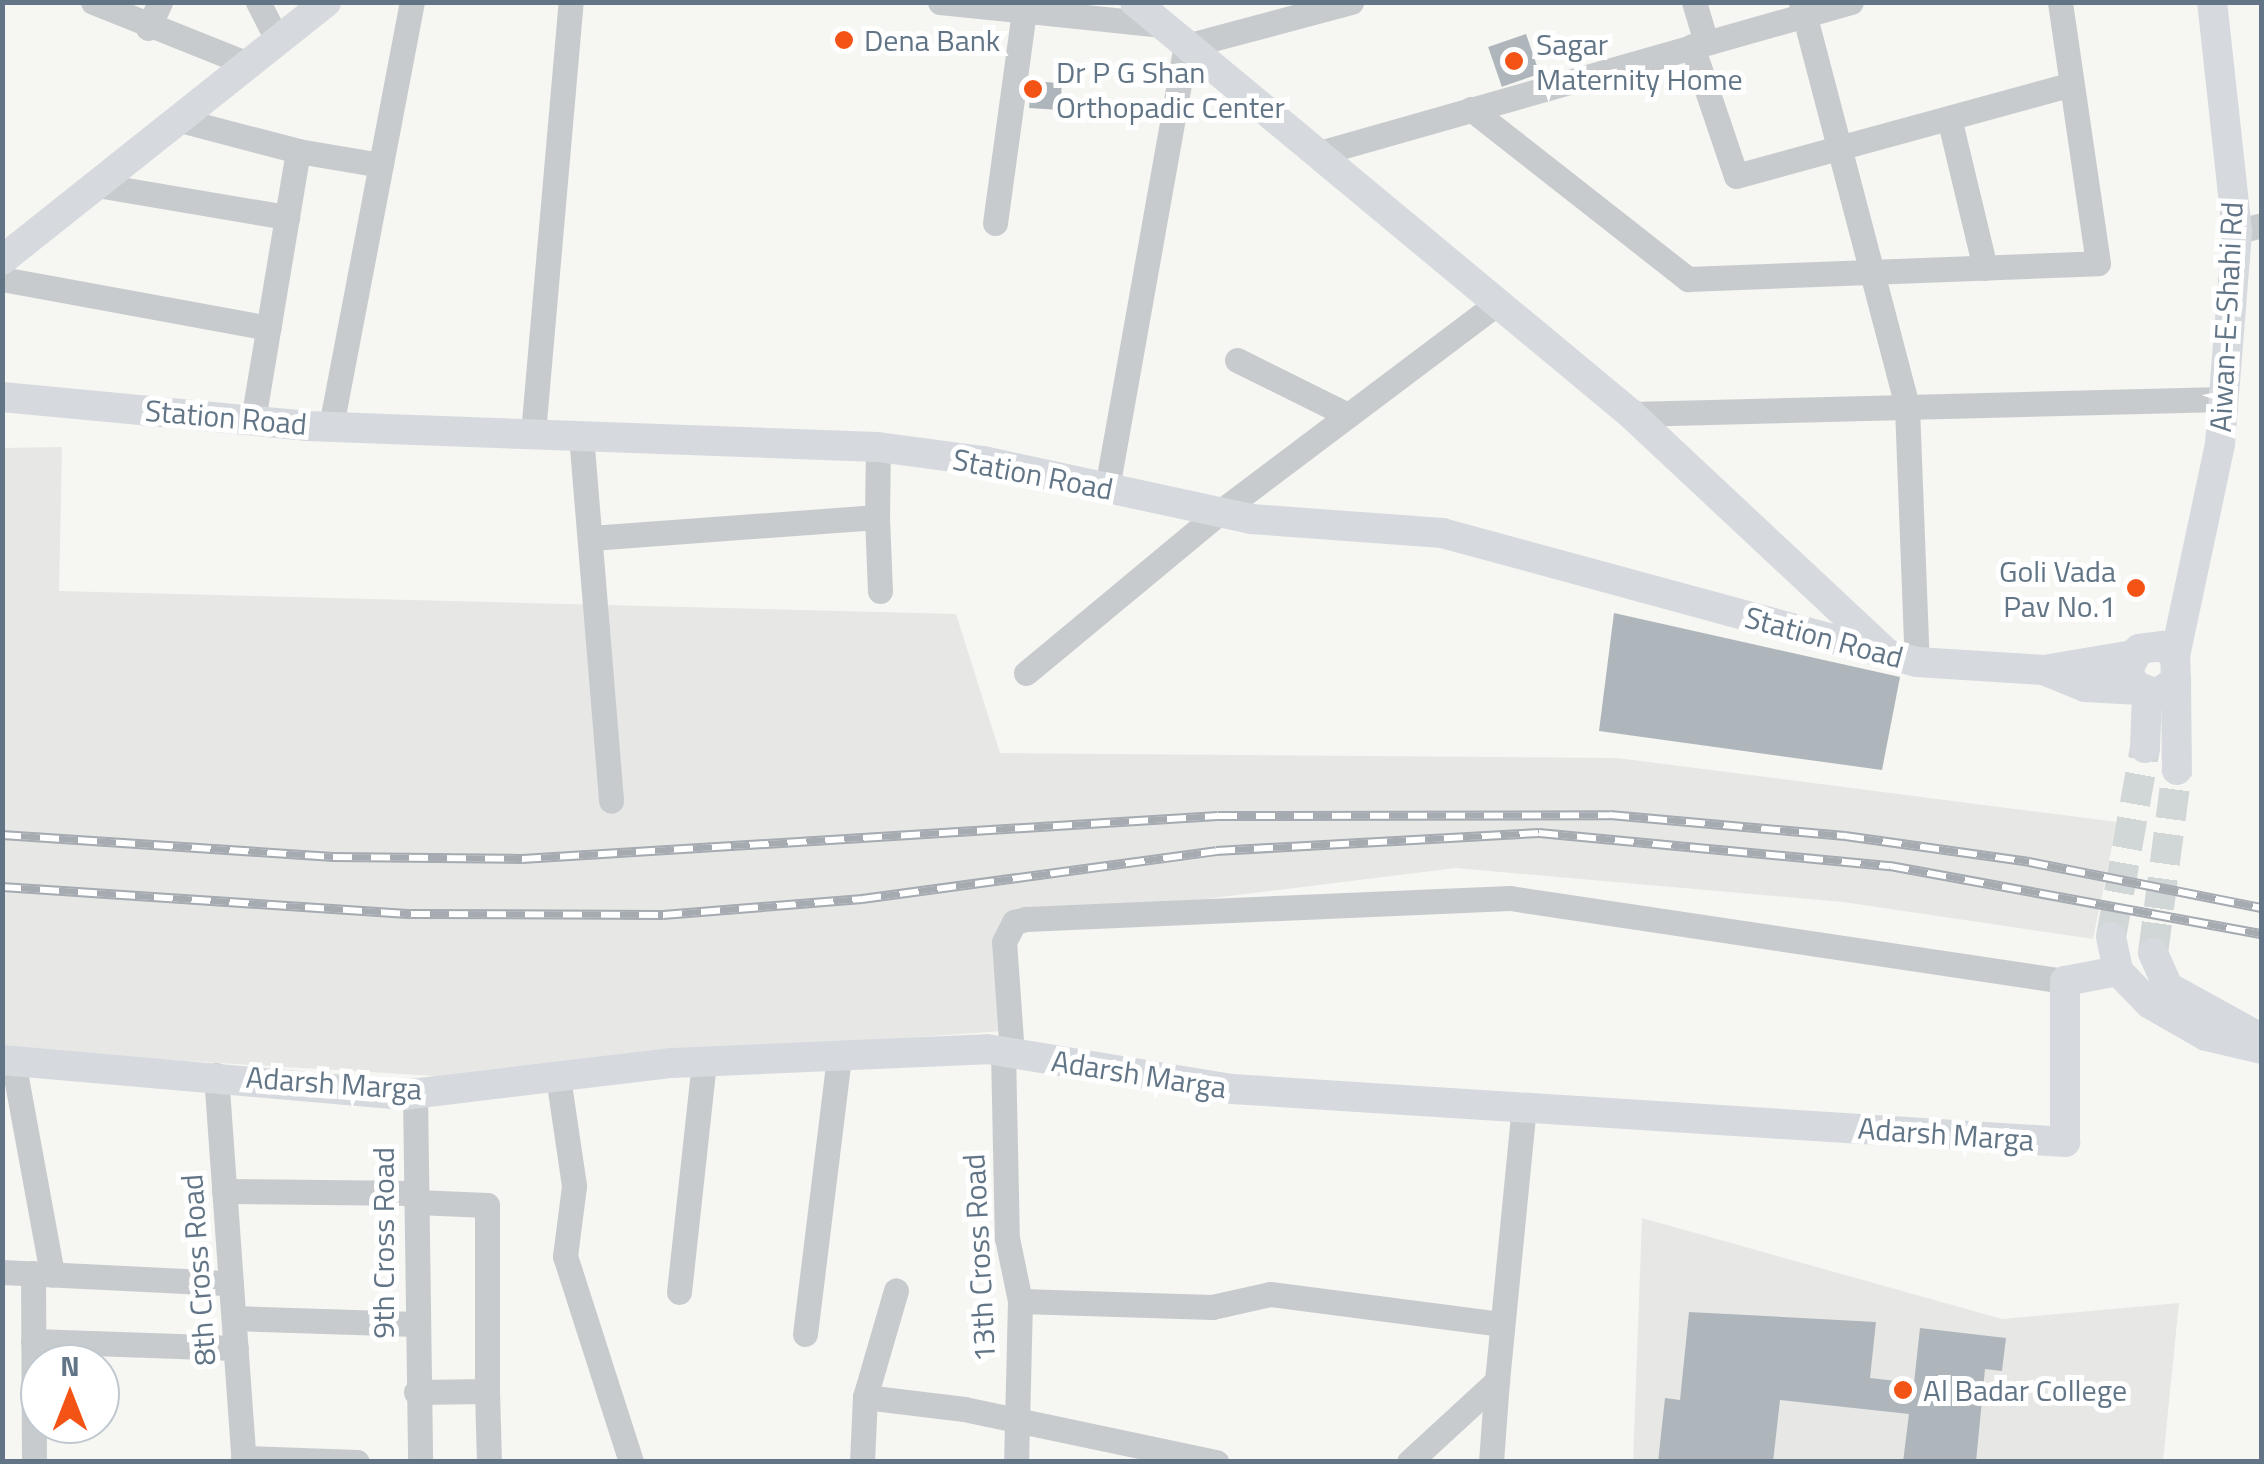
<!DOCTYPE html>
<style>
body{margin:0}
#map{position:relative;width:2264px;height:1464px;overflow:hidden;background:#f6f6f2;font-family:"Titillium Web",sans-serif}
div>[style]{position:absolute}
.built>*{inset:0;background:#e7e8e6}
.building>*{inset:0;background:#aeb6bc;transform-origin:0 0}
.major-tunnel>*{height:30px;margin-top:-15px;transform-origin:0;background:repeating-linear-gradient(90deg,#d1d6d7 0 30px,transparent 0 45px)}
.minor>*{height:25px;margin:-12.5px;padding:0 12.5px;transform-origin:12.5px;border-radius:12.5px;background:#c8cbce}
.major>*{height:30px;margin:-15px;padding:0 15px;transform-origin:15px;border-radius:15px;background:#d6dadf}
.rail>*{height:10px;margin-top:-5px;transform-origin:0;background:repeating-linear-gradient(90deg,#fff 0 19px,#a5abb1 0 38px);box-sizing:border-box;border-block:2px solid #a5abb1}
.dots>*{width:28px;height:28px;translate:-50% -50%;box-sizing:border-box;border:5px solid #fff;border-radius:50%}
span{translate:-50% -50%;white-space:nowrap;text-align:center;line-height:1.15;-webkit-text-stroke:10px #fff;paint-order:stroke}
.poi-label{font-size:30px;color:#627586}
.left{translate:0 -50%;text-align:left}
.right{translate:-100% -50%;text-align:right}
.street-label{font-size:30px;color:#627586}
.frame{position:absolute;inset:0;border:5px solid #627586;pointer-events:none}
.north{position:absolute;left:20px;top:1344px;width:100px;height:100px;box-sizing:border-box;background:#fff;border:2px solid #c0c8cf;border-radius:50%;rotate:0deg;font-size:28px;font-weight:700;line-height:40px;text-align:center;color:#627586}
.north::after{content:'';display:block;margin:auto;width:35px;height:45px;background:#f35315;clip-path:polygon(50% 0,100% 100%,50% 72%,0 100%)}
</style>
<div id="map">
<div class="built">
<div style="clip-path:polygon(62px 447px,59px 591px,956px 614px,1000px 753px,1617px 758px,2117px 822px,2093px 939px,1843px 902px,1456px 868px,1017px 922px,1003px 1031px,567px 1062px,453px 1077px,3px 1050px,2px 448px)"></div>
<div style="clip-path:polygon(1642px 1218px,2002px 1319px,2179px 1303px,2163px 1461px,1633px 1462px)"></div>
</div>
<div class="building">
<div style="left:1526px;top:34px;width:42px;height:40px;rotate:71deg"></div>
<div style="left:1031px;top:81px;width:31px;height:27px;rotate:4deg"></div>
<div style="clip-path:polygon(1614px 613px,1900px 677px,1882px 770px,1599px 731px)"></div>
<div style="clip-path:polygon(1689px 1312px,1876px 1322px,1870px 1378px,1914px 1383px,1920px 1328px,2006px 1338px,2002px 1371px,1985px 1369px,1976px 1462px,1903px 1462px,1909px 1414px,1780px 1400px,1773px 1462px,1658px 1462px,1665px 1398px,1680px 1400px)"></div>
</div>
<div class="major-tunnel">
<div style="left:2111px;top:937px;width:192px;rotate:-79.8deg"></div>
<div style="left:2153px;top:953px;width:185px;rotate:-82.5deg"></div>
</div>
<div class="minor">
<div style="left:93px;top:2px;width:167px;rotate:21.8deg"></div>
<div style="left:258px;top:2px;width:44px;rotate:62.9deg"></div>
<div style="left:940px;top:2px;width:224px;rotate:5.9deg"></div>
<div style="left:1694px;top:2px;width:42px;rotate:73.3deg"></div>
<div style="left:1801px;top:2px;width:419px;rotate:75.3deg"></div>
<div style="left:1907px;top:407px;width:255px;rotate:87.8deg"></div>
<div style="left:148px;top:28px;width:29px;rotate:-65deg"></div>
<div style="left:1692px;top:46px;width:137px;rotate:71.3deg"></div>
<div style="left:1736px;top:176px;width:345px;rotate:-15.3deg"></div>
<div style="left:1471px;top:109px;width:276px;rotate:38.1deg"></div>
<div style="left:1688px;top:279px;width:410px;rotate:-2.2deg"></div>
<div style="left:2098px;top:263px;width:264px;rotate:-98.3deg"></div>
<div style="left:180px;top:120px;width:122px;rotate:14.7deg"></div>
<div style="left:298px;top:151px;width:273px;rotate:99.5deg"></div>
<div style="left:1950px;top:122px;width:150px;rotate:76.5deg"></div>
<div style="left:298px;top:151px;width:84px;rotate:9.6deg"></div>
<div style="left:1316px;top:154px;width:556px;rotate:-15.86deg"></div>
<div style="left:97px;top:185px;width:193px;rotate:9.6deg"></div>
<div style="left:995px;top:223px;width:214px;rotate:-82.2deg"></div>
<div style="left:2237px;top:231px;width:26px;rotate:-13deg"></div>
<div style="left:2px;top:279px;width:271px;rotate:10.4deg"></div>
<div style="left:1237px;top:360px;width:124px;rotate:26.4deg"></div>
<div style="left:1631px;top:414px;width:593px;rotate:-1.45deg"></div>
<div style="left:331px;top:426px;width:432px;rotate:-79.2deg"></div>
<div style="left:533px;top:433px;width:433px;rotate:-85deg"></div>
<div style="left:581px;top:435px;width:367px;rotate:85.3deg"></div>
<div style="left:1107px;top:488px;width:449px;rotate:-79.9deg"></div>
<div style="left:1186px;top:46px;width:171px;rotate:-14.9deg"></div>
<div style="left:877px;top:517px;width:74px;rotate:87.7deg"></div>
<div style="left:591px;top:538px;width:287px;rotate:-4.2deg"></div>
<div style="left:877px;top:517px;width:70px;rotate:-89.2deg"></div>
<div style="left:1026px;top:673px;width:252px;rotate:-39.7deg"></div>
<div style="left:1220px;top:512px;width:347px;rotate:-37deg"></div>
<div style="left:1003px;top:1052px;width:186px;rotate:88.8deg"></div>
<div style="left:1007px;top:1238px;width:64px;rotate:78.3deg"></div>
<div style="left:1020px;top:1301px;width:161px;rotate:91.4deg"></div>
<div style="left:1012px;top:1055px;width:113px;rotate:-94deg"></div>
<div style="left:1004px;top:942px;width:22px;rotate:-63deg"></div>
<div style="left:1014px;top:922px;width:12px;rotate:-14deg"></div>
<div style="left:1026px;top:919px;width:484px;rotate:-2.5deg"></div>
<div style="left:1510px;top:898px;width:561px;rotate:8.51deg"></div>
<div style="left:13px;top:1061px;width:217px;rotate:79.6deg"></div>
<div style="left:216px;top:1075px;width:388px;rotate:85.9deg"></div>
<div style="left:558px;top:1077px;width:110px;rotate:81.6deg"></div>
<div style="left:574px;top:1186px;width:71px;rotate:97.3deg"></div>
<div style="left:565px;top:1256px;width:216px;rotate:72.2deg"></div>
<div style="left:415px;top:1093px;width:369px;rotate:89.2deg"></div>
<div style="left:224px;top:1191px;width:192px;rotate:0.6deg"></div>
<div style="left:416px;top:1202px;width:71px;rotate:2.4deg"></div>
<div style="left:487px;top:1205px;width:186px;rotate:90deg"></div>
<div style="left:2px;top:1272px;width:229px;rotate:2.8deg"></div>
<div style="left:33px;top:1273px;width:189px;rotate:89.7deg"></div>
<div style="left:679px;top:1292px;width:231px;rotate:-83.8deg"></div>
<div style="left:1020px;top:1301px;width:192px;rotate:1.8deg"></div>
<div style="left:1212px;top:1307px;width:59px;rotate:-12.6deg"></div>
<div style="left:1270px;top:1294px;width:234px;rotate:7.4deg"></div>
<div style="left:234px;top:1318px;width:182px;rotate:1.9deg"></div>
<div style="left:805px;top:1334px;width:280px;rotate:-83deg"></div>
<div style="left:33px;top:1341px;width:203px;rotate:2deg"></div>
<div style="left:416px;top:1392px;width:71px;rotate:-0.8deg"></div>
<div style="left:487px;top:1391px;width:71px;rotate:88.4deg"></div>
<div style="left:865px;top:1397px;width:100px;rotate:6.9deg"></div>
<div style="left:964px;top:1409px;width:258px;rotate:11.9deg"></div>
<div style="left:243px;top:1458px;width:114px;rotate:2deg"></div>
<div style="left:862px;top:1462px;width:65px;rotate:-87.4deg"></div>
<div style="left:865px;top:1397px;width:111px;rotate:-73.8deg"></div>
<div style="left:1409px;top:1462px;width:120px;rotate:-42.6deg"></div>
<div style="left:1497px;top:1381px;width:276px;rotate:-84.4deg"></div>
<div style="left:1491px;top:1462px;width:81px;rotate:-85.8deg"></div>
</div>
<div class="major">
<div style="left:1135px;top:2px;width:645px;rotate:39.71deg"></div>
<div style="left:1631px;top:414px;width:348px;rotate:43.1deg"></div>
<div style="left:2px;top:260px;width:414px;rotate:-38.5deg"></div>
<div style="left:2px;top:397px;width:305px;rotate:5.4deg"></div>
<div style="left:306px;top:426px;width:572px;rotate:2.1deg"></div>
<div style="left:878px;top:447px;width:106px;rotate:7.6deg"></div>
<div style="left:983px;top:461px;width:274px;rotate:12.2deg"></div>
<div style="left:1251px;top:519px;width:192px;rotate:4.2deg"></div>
<div style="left:1442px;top:533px;width:492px;rotate:15.2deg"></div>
<div style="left:1917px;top:662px;width:127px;rotate:3.6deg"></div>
<div style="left:2044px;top:670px;width:90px;rotate:-9.6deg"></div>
<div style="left:2175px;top:656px;width:16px;rotate:-140deg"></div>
<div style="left:2163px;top:646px;width:24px;rotate:173deg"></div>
<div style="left:2139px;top:649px;width:24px;rotate:118deg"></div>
<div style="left:2128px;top:670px;width:16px;rotate:68deg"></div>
<div style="left:2134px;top:685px;width:24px;rotate:22deg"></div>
<div style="left:2156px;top:694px;width:24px;rotate:-33deg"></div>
<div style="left:2176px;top:681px;width:25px;rotate:-92deg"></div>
<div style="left:2175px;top:656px;width:217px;rotate:-78deg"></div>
<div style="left:2220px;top:444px;width:214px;rotate:-85.4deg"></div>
<div style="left:2237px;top:231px;width:230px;rotate:-96.2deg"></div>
<div style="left:2046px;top:671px;width:42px;rotate:22.3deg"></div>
<div style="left:2085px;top:687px;width:55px;rotate:3.1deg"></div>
<div style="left:2176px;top:681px;width:89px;rotate:89.4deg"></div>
<div style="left:2145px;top:748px;width:54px;rotate:-87.9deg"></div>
<div style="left:2111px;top:937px;width:35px;rotate:78deg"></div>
<div style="left:2118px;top:971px;width:46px;rotate:45.9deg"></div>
<div style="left:2150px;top:1004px;width:64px;rotate:29.7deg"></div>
<div style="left:2206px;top:1036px;width:57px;rotate:13.1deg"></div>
<div style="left:2153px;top:953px;width:37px;rotate:66deg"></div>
<div style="left:2168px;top:987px;width:104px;rotate:28.8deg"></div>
<div style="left:2px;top:1060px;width:403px;rotate:5deg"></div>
<div style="left:403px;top:1095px;width:271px;rotate:-6.8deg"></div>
<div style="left:672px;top:1063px;width:315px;rotate:-2.5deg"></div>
<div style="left:987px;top:1049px;width:248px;rotate:9.3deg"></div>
<div style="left:1232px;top:1089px;width:835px;rotate:3.64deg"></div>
<div style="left:2065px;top:1142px;width:161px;rotate:-90deg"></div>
<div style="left:2065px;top:981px;width:54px;rotate:-10.7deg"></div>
</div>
<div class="rail">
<div style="left:2px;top:835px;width:332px;rotate:3.8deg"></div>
<div style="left:333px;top:857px;width:189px;rotate:0.6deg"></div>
<div style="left:522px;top:859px;width:697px;rotate:-3.54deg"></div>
<div style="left:1218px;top:816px;width:392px;rotate:-0.1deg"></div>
<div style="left:1610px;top:815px;width:236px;rotate:5.1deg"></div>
<div style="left:1845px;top:836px;width:186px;rotate:8deg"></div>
<div style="left:2029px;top:862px;width:237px;rotate:11.2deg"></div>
<div style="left:2px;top:887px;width:410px;rotate:3.8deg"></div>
<div style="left:411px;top:914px;width:252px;rotate:0.2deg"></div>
<div style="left:663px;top:915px;width:200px;rotate:-4.6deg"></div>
<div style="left:862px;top:899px;width:357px;rotate:-7.7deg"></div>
<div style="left:1216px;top:851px;width:324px;rotate:-3.2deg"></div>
<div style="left:1539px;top:833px;width:353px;rotate:5.4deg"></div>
<div style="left:1890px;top:866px;width:378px;rotate:10.4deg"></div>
</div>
<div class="dots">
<div style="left:844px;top:40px;background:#f35315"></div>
<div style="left:1514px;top:61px;background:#f35315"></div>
<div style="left:1033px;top:89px;background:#f35315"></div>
<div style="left:2136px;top:588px;background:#f35315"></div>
<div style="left:1903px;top:1390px;background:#f35315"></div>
</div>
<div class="poi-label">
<span class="left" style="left:864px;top:40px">Dena Bank</span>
<span class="left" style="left:1536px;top:61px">Sagar<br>Maternity Home</span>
<span class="left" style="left:1056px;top:89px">Dr P G Shan<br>Orthopadic Center</span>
<span class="right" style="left:2116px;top:588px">Goli Vada<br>Pav No.1</span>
<span class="left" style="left:1923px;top:1390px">Al Badar College</span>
</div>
<div class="street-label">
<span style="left:2226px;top:317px;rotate:-87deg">Aiwan-E-Shahi Rd</span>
<span style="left:226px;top:417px;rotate:5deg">Station Road</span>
<span style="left:1033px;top:474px;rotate:11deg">Station Road</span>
<span style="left:1824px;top:637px;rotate:15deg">Station Road</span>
<span style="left:1139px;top:1074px;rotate:9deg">Adarsh Marga</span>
<span style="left:334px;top:1083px;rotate:4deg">Adarsh Marga</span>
<span style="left:1946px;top:1134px;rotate:4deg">Adarsh Marga</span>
<span style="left:383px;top:1243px;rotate:-90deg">9th Cross Road</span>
<span style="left:979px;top:1258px;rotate:-93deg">13th Cross Road</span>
<span style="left:198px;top:1270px;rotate:-94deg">8th Cross Road</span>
</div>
<div class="frame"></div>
<div class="north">N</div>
</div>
